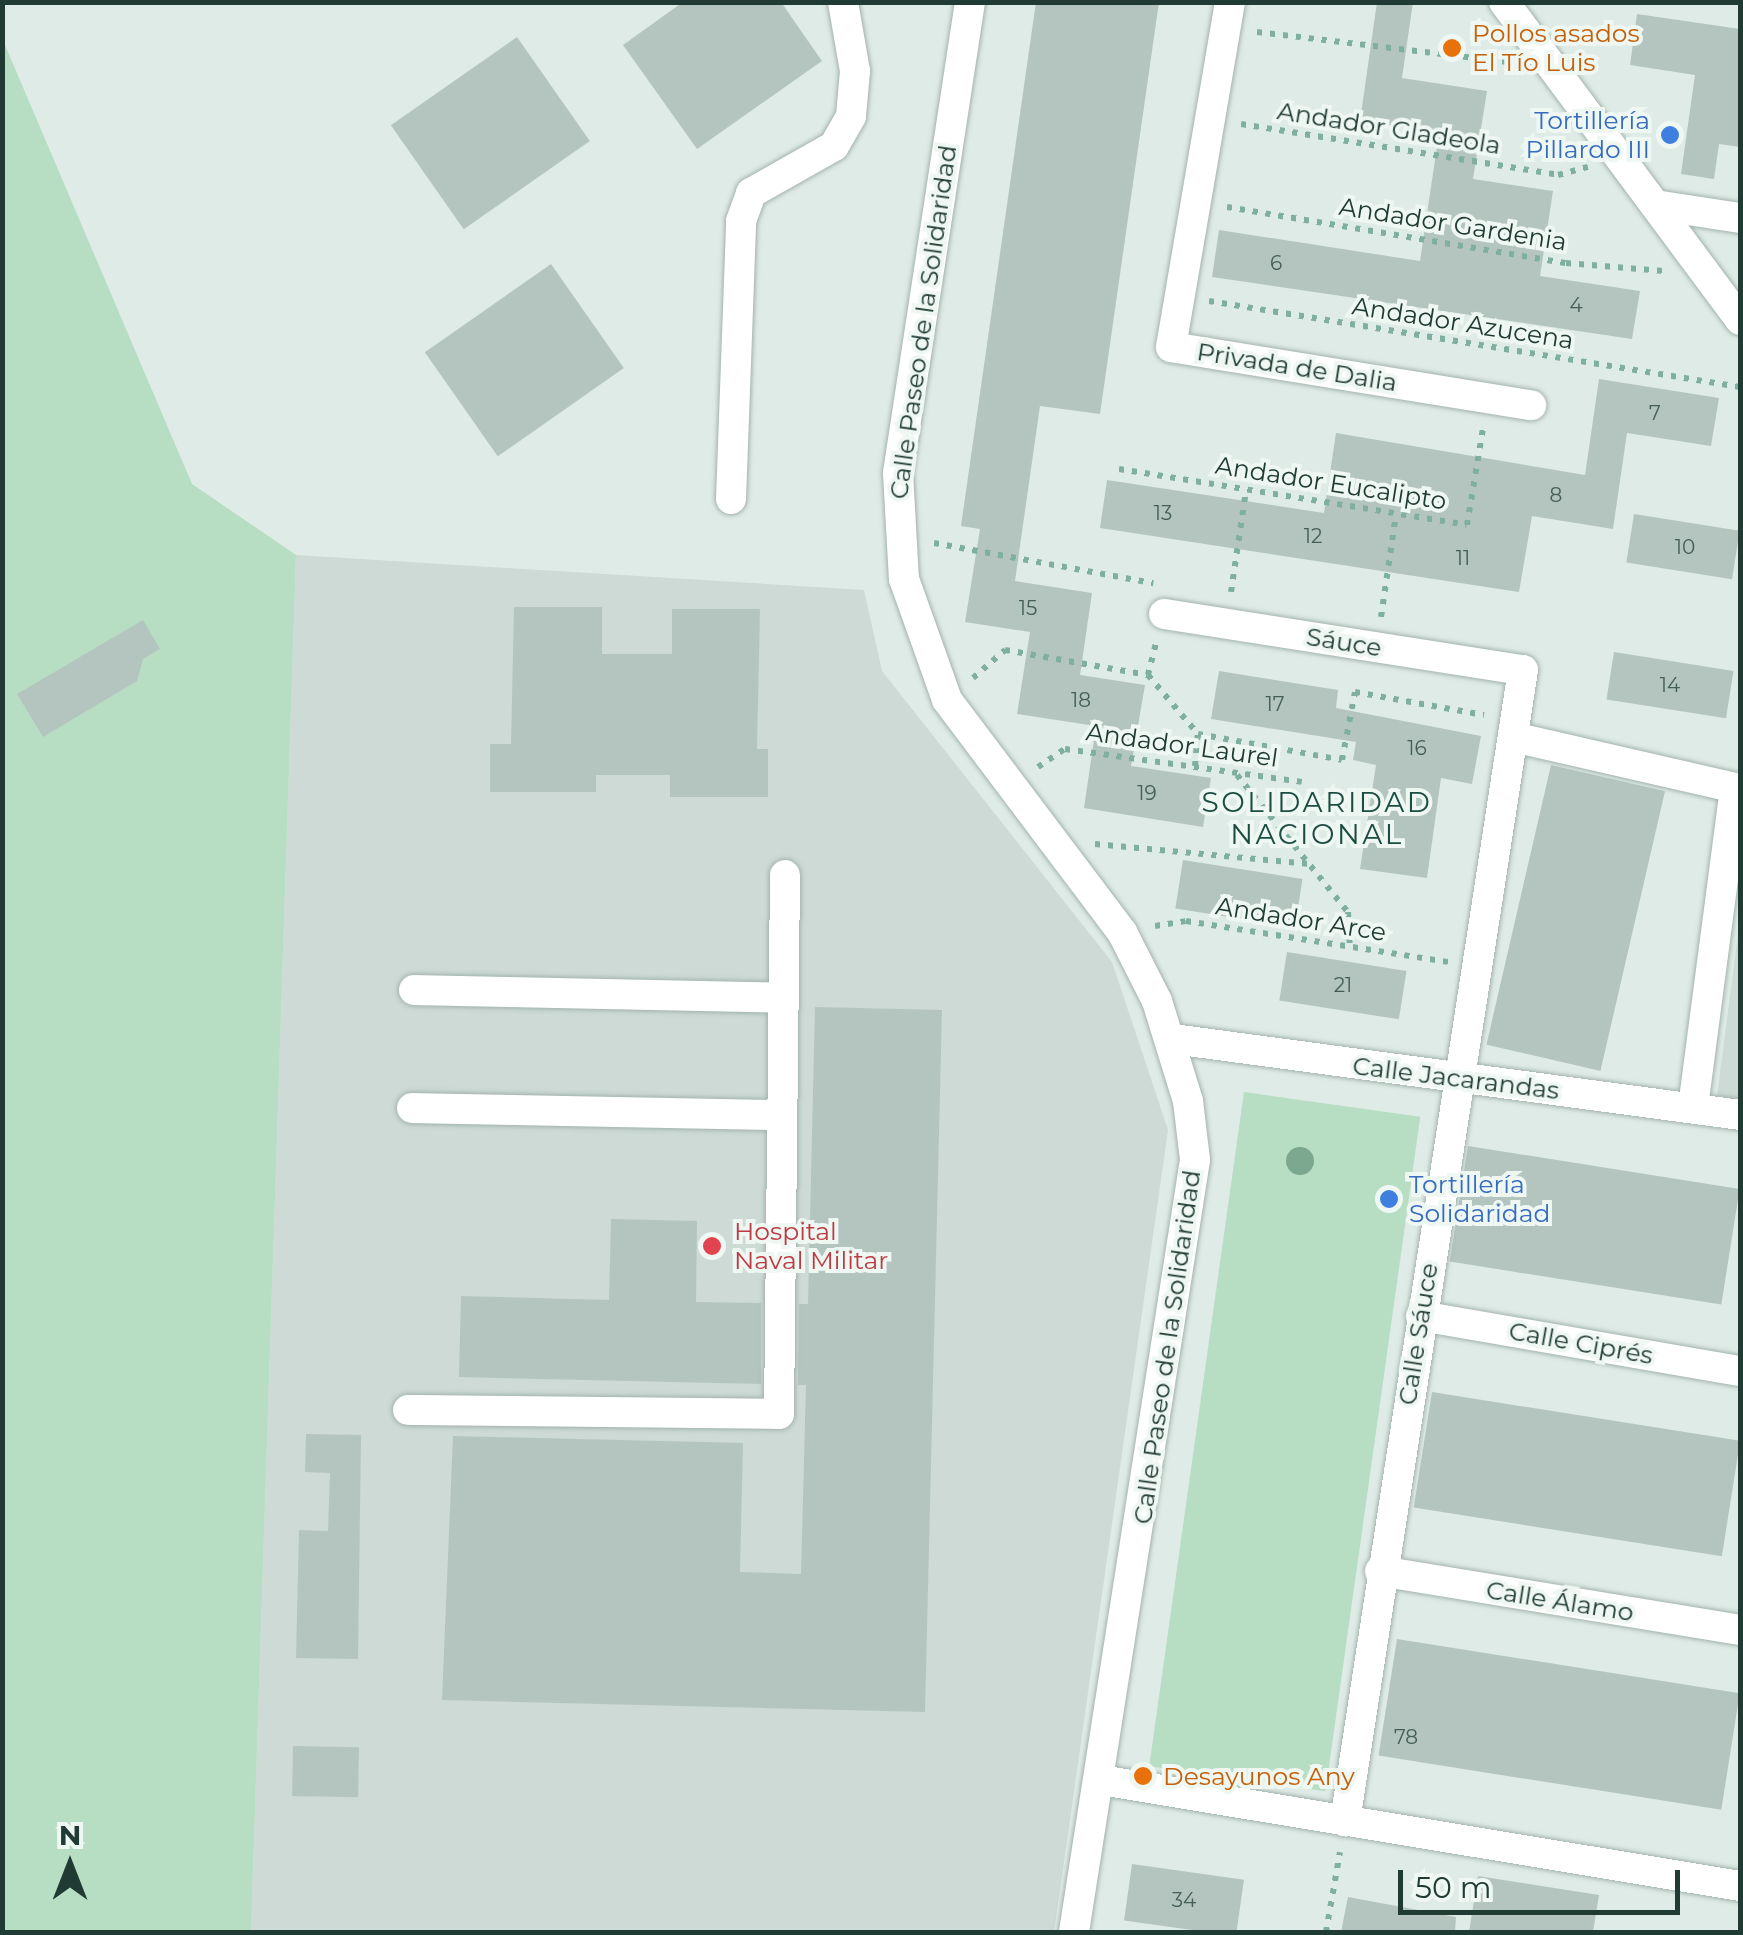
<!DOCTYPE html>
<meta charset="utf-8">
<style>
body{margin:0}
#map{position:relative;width:1743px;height:1935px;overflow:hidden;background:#dfebe6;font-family:Montserrat,sans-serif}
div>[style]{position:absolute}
.built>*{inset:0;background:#cddad5}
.green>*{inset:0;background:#b7ddc2;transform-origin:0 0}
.building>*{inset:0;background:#b4c5bf;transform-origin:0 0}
.path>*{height:6px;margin-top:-3px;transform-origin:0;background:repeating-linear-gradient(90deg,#7eafa1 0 5px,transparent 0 13px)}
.roads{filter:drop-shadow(0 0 2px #a2b3ad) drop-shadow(0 0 2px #a2b3ad)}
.minor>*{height:30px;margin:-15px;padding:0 15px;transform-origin:15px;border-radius:15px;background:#fff}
.trees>*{width:28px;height:28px;margin:-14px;border-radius:50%;background:#7ba88f}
.dots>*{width:28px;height:28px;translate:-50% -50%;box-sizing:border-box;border:5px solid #eff7f3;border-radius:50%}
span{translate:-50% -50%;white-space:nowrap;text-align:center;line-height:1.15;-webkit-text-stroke:8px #eff7f3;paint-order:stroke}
.number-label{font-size:20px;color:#455e57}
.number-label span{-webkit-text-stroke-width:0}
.food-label{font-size:25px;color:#c56008}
.left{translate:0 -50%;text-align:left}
.shop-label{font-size:25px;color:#366cbe}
.right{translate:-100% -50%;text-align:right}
.street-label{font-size:25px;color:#203b34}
.health-label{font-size:25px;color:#be3a42}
.neighbourhood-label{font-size:28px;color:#1b4d42;letter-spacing:2.5px}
.frame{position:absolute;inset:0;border:5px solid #203b34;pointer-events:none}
.north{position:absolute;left:20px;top:1815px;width:100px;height:100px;-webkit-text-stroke:8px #eff7f3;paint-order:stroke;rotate:0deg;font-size:28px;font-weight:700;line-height:40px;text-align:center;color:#203b34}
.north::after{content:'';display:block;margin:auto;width:35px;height:45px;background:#203b34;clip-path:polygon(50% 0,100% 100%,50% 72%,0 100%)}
.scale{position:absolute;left:1398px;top:1870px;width:282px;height:45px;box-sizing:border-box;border:5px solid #203b34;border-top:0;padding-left:12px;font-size:30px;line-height:35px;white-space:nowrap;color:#203b34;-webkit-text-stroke:8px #eff7f3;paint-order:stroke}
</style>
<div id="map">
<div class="built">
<div style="clip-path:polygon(296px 555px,864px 590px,882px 671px,1112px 962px,1168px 1130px,1054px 1932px,251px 1932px)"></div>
<div style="clip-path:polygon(1740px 919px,1740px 1100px,1717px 1096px)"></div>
</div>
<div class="green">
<div style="clip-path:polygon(2px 38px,192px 484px,296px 555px,251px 1932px,3px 1932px)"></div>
<div style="left:1244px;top:1092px;width:178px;height:681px;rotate:8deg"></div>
</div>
<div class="building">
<div style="clip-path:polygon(683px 2px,781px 2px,822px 61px,697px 149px,623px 45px)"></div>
<div style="clip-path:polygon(1036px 2px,1159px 2px,1100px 414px,1040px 406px,1015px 581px,1092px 593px,1080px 675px,1145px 685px,1131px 766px,1211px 778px,1203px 827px,1084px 808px,1096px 726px,1017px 714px,1030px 632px,965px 622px,980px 529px,961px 526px)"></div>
<div style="clip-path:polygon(1377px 2px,1413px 2px,1402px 78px,1487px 91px,1473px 179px,1553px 191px,1540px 276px,1640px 291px,1632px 339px,1212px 277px,1219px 230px,1420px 261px,1439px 133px,1360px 121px)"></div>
<div style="clip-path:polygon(1637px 14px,1740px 29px,1740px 147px,1719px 144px,1714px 179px,1681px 174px,1695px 75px,1630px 65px)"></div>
<div style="left:517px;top:37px;width:127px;height:154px;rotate:55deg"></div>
<div style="left:551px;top:264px;width:127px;height:154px;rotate:55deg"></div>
<div style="clip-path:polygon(1599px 379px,1719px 398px,1711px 446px,1627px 433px,1613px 529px,1532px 516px,1519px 592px,1100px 528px,1107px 480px,1324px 513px,1336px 433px,1585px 475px)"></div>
<div style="left:1634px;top:514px;width:107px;height:49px;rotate:9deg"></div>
<div style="clip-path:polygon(514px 607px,602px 607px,602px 654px,672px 654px,672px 609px,760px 609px,757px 749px,768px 749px,768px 797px,670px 797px,670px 775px,596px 775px,596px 792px,490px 792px,490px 744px,511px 744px)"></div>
<div style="clip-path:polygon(143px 620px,160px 649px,143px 659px,137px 681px,43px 737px,17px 694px)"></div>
<div style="left:1614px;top:652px;width:121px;height:48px;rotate:9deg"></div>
<div style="clip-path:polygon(1219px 671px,1338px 690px,1336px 708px,1481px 736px,1472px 784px,1441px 778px,1427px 878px,1360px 869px,1376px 765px,1353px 760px,1356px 742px,1211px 719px)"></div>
<div style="left:1551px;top:765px;width:117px;height:287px;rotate:13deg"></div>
<div style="left:1183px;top:860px;width:121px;height:49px;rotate:9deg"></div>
<div style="left:1287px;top:952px;width:121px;height:49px;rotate:9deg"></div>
<div style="clip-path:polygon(815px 1007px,942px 1010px,925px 1712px,442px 1700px,453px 1436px,743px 1443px,740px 1572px,801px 1574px,806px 1385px,798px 1385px,799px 1304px,808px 1304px)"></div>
<div style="left:1468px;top:1146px;width:275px;height:117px;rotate:9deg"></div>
<div style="clip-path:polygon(611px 1219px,697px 1221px,696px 1302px,761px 1303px,761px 1384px,459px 1377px,461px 1296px,609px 1300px)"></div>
<div style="left:1432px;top:1392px;width:312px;height:117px;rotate:9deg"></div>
<div style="clip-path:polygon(306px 1434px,361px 1435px,358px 1659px,296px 1658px,299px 1530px,328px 1531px,330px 1473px,305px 1472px)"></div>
<div style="left:1397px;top:1639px;width:347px;height:118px;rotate:9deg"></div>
<div style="left:293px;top:1746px;width:66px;height:50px;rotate:1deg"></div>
<div style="left:1132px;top:1864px;width:113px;height:57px;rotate:8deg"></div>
<div style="clip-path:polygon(1478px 1876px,1599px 1895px,1593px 1932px,1469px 1932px)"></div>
<div style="clip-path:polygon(1348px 1897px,1456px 1917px,1455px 1932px,1341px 1932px)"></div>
</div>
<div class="path">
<div style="left:1257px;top:32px;width:253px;rotate:6.8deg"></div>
<div style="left:1241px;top:124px;width:321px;rotate:9.1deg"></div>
<div style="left:1558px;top:175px;width:31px;rotate:-15deg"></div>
<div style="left:1227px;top:207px;width:344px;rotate:9.4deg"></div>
<div style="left:1566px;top:263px;width:98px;rotate:4.7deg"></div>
<div style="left:1209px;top:301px;width:538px;rotate:9.2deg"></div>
<div style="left:1119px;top:469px;width:352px;rotate:9.1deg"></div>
<div style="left:1467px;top:525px;width:98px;rotate:-80.6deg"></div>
<div style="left:934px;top:543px;width:223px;rotate:10.4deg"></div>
<div style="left:1231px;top:592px;width:103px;rotate:-81.6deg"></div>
<div style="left:1381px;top:617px;width:104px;rotate:-81.7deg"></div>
<div style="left:1148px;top:675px;width:32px;rotate:-76deg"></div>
<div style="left:973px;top:678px;width:43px;rotate:-41.2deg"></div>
<div style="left:1005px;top:650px;width:145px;rotate:9.9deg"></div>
<div style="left:1148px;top:675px;width:77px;rotate:49.7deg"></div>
<div style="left:1198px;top:734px;width:146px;rotate:10.2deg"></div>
<div style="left:1342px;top:760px;width:69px;rotate:-79.2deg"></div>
<div style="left:1355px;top:692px;width:131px;rotate:10.1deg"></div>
<div style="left:1195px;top:766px;width:32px;rotate:-85deg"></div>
<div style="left:1038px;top:767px;width:32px;rotate:-34deg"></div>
<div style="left:1065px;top:749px;width:239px;rotate:7.9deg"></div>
<div style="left:1237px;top:775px;width:176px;rotate:51deg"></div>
<div style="left:1348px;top:912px;width:36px;rotate:87deg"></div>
<div style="left:1095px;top:844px;width:216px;rotate:5.3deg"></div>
<div style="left:1155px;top:926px;width:31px;rotate:-9deg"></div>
<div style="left:1186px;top:921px;width:266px;rotate:8.9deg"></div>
<div style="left:1326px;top:1932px;width:81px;rotate:-80.1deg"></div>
</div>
<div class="roads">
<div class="minor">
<div style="left:970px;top:2px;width:476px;rotate:98.7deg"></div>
<div style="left:898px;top:473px;width:106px;rotate:86.8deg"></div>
<div style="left:904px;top:579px;width:128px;rotate:70.4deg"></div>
<div style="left:947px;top:700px;width:291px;rotate:53deg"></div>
<div style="left:1122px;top:932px;width:77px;rotate:63.1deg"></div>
<div style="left:1157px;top:1001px;width:105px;rotate:72.8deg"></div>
<div style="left:1188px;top:1101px;width:59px;rotate:83.2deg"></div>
<div style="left:1195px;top:1160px;width:781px;rotate:98.91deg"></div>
<div style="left:1230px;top:2px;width:350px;rotate:99.7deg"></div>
<div style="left:1171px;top:347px;width:365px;rotate:9.2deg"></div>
<div style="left:1504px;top:2px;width:396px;rotate:53.4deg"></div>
<div style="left:1655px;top:205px;width:86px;rotate:8.7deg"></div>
<div style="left:731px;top:499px;width:278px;rotate:-87.9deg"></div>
<div style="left:741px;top:221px;width:30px;rotate:-70deg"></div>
<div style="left:751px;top:193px;width:95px;rotate:-29.5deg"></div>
<div style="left:834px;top:146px;width:34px;rotate:-60deg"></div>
<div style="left:851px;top:116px;width:45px;rotate:-84.9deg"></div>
<div style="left:855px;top:71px;width:70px;rotate:-99.9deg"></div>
<div style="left:1164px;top:614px;width:363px;rotate:8.9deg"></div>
<div style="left:1523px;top:670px;width:1165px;rotate:98.79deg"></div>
<div style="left:1513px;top:737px;width:228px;rotate:12.9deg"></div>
<div style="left:1735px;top:788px;width:323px;rotate:97.5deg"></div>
<div style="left:414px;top:990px;width:369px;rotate:1.2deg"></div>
<div style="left:1173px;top:1039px;width:572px;rotate:7.63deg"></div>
<div style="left:412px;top:1108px;width:370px;rotate:1.1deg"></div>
<div style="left:1421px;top:1316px;width:324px;rotate:9.8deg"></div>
<div style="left:408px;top:1410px;width:371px;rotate:0.6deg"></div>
<div style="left:779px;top:1414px;width:539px;rotate:-89.36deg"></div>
<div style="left:1380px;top:1571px;width:365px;rotate:9.3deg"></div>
<div style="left:1101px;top:1780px;width:648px;rotate:9.42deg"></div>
</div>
</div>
<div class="trees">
<div style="left:1300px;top:1161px"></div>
</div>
<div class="dots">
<div style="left:1452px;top:48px;background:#e8710a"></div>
<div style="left:1670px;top:135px;background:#3f7fe0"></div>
<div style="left:1389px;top:1199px;background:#3f7fe0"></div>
<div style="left:712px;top:1246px;background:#e0444e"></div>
<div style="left:1143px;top:1776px;background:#e8710a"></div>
</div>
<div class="number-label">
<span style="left:1276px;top:263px">6</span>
<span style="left:1576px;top:305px">4</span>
<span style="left:1655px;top:413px">7</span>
<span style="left:1556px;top:495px">8</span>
<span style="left:1163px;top:513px">13</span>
<span style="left:1313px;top:536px">12</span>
<span style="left:1685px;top:547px">10</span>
<span style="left:1463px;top:558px">11</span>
<span style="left:1028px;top:608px">15</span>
<span style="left:1670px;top:685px">14</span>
<span style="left:1081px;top:700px">18</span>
<span style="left:1275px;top:704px">17</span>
<span style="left:1417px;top:748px">16</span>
<span style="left:1147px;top:793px">19</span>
<span style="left:1343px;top:985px">21</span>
<span style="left:1406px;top:1737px">78</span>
<span style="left:1184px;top:1900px">34</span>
</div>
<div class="food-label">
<span class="left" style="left:1472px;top:48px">Pollos asados<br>El Tío Luis</span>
<span class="left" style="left:1163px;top:1776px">Desayunos Any</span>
</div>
<div class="shop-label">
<span class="right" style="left:1650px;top:135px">Tortillería<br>Pillardo III</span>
<span class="left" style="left:1409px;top:1199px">Tortillería<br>Solidaridad</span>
</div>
<div class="street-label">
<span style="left:1389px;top:128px;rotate:9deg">Andador Gladeola</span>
<span style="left:1453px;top:224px;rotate:9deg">Andador Gardenia</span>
<span style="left:923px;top:322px;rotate:-82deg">Calle Paseo de la Solidaridad</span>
<span style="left:1463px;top:323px;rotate:9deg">Andador Azucena</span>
<span style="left:1297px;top:367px;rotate:9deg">Privada de Dalia</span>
<span style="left:1331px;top:483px;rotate:9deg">Andador Eucalipto</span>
<span style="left:1344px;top:642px;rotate:9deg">Sáuce</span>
<span style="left:1182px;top:745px;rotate:8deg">Andador Laurel</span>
<span style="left:1301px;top:919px;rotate:9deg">Andador Arce</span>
<span style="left:1456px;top:1078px;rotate:7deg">Calle Jacarandas</span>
<span style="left:1418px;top:1334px;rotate:-81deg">Calle Sáuce</span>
<span style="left:1581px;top:1343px;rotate:10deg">Calle Ciprés</span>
<span style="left:1167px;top:1347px;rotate:-82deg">Calle Paseo de la Solidaridad</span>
<span style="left:1560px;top:1601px;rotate:9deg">Calle Álamo</span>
</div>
<div class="health-label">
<span class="left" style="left:734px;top:1246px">Hospital<br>Naval Militar</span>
</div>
<div class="neighbourhood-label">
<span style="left:1317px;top:818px">SOLIDARIDAD<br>NACIONAL</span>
</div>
<div class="frame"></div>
<div class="north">N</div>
<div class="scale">50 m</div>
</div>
